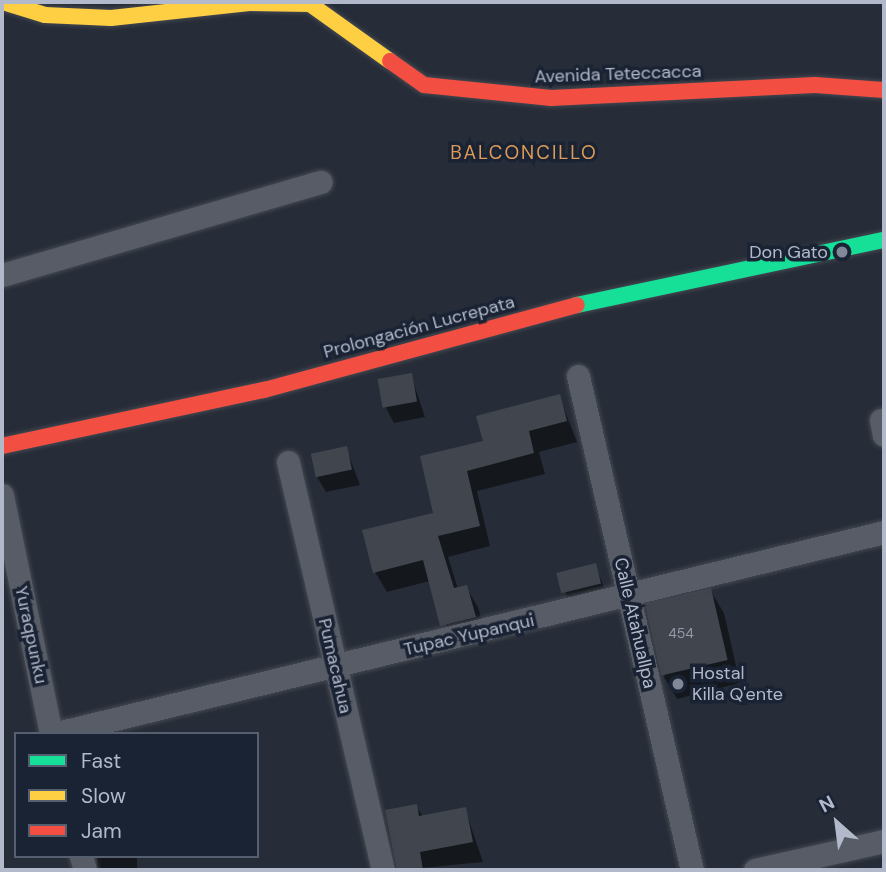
<!DOCTYPE html>
<meta charset="utf-8">
<style>
body{margin:0}
#map{position:relative;width:886px;height:872px;overflow:hidden;background:#272d38;font-family:"DM Sans",sans-serif}
div>[style]{position:absolute}
.shadow>*{inset:0;background:#0007;transform-origin:0 0}
.building>*{inset:0;background:#40454e;transform-origin:0 0}
.roads{filter:drop-shadow(0 0 2px #444851) drop-shadow(0 0 2px #444851)}
.street>*{height:23px;margin:-11.5px;padding:0 11.5px;transform-origin:11.5px;border-radius:11.5px;background:#585c66}
.fast>*{height:16px;margin:-8px;padding:0 8px;transform-origin:8px;border-radius:8px;background:#16e098}
.slow>*{height:16px;margin:-8px;padding:0 8px;transform-origin:8px;border-radius:8px;background:#ffcf43}
.jam>*{height:16px;margin:-8px;padding:0 8px;transform-origin:8px;border-radius:8px;background:#f24e42}
.dots>*{width:19px;height:19px;translate:-50% -50%;box-sizing:border-box;border:4px solid #1a2333;border-radius:50%}
span{translate:-50% -50%;white-space:nowrap;text-align:center;line-height:1.15;-webkit-text-stroke:7px #1a2333;paint-order:stroke}
.number-label{font-size:14px;color:#959cab}
.number-label span{-webkit-text-stroke-width:0}
.street-label{font-size:18px;color:#b1b9ca}
.poi-label{font-size:18px;color:#b1b9ca}
.right{translate:-100% -50%;text-align:right}
.left{translate:0 -50%;text-align:left}
.neighbourhood-label{font-size:19px;color:#de9a57;letter-spacing:2px}
.frame{position:absolute;inset:0;border:4px solid #b1b9ca;pointer-events:none}
.legend{position:absolute;left:14px;top:732px;width:245px;height:126px;box-sizing:border-box;background:#1a2333;border:2px solid #565f6f;margin:0;padding:9px 12px;list-style:none;font-size:21px;color:#b1b9ca}
.legend li{display:flex;align-items:center;gap:14px;height:35px}
.legend b{width:35px;border:2px solid #565f6f}
.north{position:absolute;left:802px;top:788px;width:70px;height:70px;-webkit-text-stroke:5px #1a2333;paint-order:stroke;rotate:332deg;font-size:19px;font-weight:700;line-height:28px;text-align:center;color:#b1b9ca}
.north::after{content:'';display:block;margin:auto;width:24px;height:32px;background:#b1b9ca;clip-path:polygon(50% 0,100% 100%,50% 72%,0 100%)}
</style>
<div id="map">
<div class="shadow">
<div style="clip-path:polygon(411px 375px,425px 417px,394px 423px,386px 408px)"></div>
<div style="clip-path:polygon(559px 396px,577px 442px,539px 452px,545px 474px,477px 491px,490px 546px,448px 557px,458px 589px,466px 587px,478px 607px,486px 637px,453px 645px,430px 581px,387px 592px,375px 572px,435px 514px,485px 442px)"></div>
<div style="clip-path:polygon(346px 448px,360px 485px,326px 492px,317px 477px)"></div>
<div style="clip-path:polygon(595px 565px,609px 599px,572px 608px,558px 574px)"></div>
<div style="clip-path:polygon(710px 590px,724px 613px,740px 683px,677px 699px,664px 677px)"></div>
<div style="clip-path:polygon(416px 806px,423px 817px,465px 809px,483px 862px,401px 870px,387px 811px)"></div>
<div style="left:97px;top:856px;width:40px;height:14px"></div>
</div>
<div class="building">
<div style="left:412px;top:373px;width:29px;height:35px;rotate:80deg"></div>
<div style="clip-path:polygon(560px 394px,567px 421px,529px 431px,534px 453px,467px 471px,480px 526px,438px 536px,454px 588px,467px 585px,476px 617px,440px 626px,423px 560px,373px 573px,362px 530px,433px 513px,420px 456px,483px 441px,476px 416px)"></div>
<div style="left:347px;top:446px;width:24px;height:37px;rotate:78deg"></div>
<div style="left:596px;top:563px;width:21px;height:41px;rotate:76deg"></div>
<div style="left:711px;top:588px;width:74px;height:68px;rotate:77deg"></div>
<div style="clip-path:polygon(417px 804px,419px 816px,466px 807px,473px 842px,420px 852px,423px 870px,397px 870px,385px 810px)"></div>
</div>
<div class="roads">
<div class="street">
<div style="left:2px;top:275px;width:332px;rotate:-16.3deg"></div>
<div style="left:578px;top:376px;width:507px;rotate:77.01deg"></div>
<div style="left:881px;top:420px;width:15px;rotate:79deg"></div>
<div style="left:288px;top:462px;width:419px;rotate:76.9deg"></div>
<div style="left:2px;top:495px;width:244px;rotate:78.4deg"></div>
<div style="left:53px;top:734px;width:855px;rotate:-13.66deg"></div>
<div style="left:81px;top:856px;width:15px;rotate:74deg"></div>
<div style="left:755px;top:870px;width:132px;rotate:-12.7deg"></div>
</div>
<div class="fast">
<div style="left:577px;top:305px;width:314px;rotate:-12deg"></div>
</div>
<div class="slow">
<div style="left:3px;top:2px;width:44px;rotate:17.2deg"></div>
<div style="left:45px;top:15px;width:66px;rotate:2.6deg"></div>
<div style="left:111px;top:18px;width:139px;rotate:-6.2deg"></div>
<div style="left:249px;top:3px;width:61px;rotate:0.9deg"></div>
<div style="left:310px;top:4px;width:98px;rotate:35.5deg"></div>
</div>
<div class="jam">
<div style="left:390px;top:61px;width:42px;rotate:35.2deg"></div>
<div style="left:424px;top:85px;width:128px;rotate:5.8deg"></div>
<div style="left:551px;top:98px;width:264px;rotate:-2.8deg"></div>
<div style="left:815px;top:85px;width:69px;rotate:4.1deg"></div>
<div style="left:2px;top:446px;width:268px;rotate:-12.1deg"></div>
<div style="left:264px;top:390px;width:324px;rotate:-15.2deg"></div>
</div>
</div>
<div class="dots">
<div style="left:842px;top:252px;background:#818897"></div>
<div style="left:678px;top:684px;background:#818897"></div>
</div>
<div class="number-label">
<span style="left:681px;top:633px">454</span>
</div>
<div class="street-label">
<span style="left:618px;top:74px;rotate:-2deg">Avenida Teteccacca</span>
<span style="left:419px;top:327px;rotate:-15deg">Prolongación Lucrepata</span>
<span style="left:635px;top:623px;rotate:77deg">Calle Atahuallpa</span>
<span style="left:31px;top:635px;rotate:78deg">Yuraqpunku</span>
<span style="left:469px;top:635px;rotate:-13deg">Tupac Yupanqui</span>
<span style="left:335px;top:666px;rotate:77deg">Pumacahua</span>
</div>
<div class="poi-label">
<span class="right" style="left:828px;top:252px">Don Gato</span>
<span class="left" style="left:692px;top:684px">Hostal<br>Killa Q'ente</span>
</div>
<div class="neighbourhood-label">
<span style="left:524px;top:153px">BALCONCILLO</span>
</div>
<div class="frame"></div>
<ul class="legend">
<li><b style="height:9px;background:#16e098"></b>Fast</li>
<li><b style="height:9px;background:#ffcf43"></b>Slow</li>
<li><b style="height:9px;background:#f24e42"></b>Jam</li>
</ul>
<div class="north">N</div>
</div>
